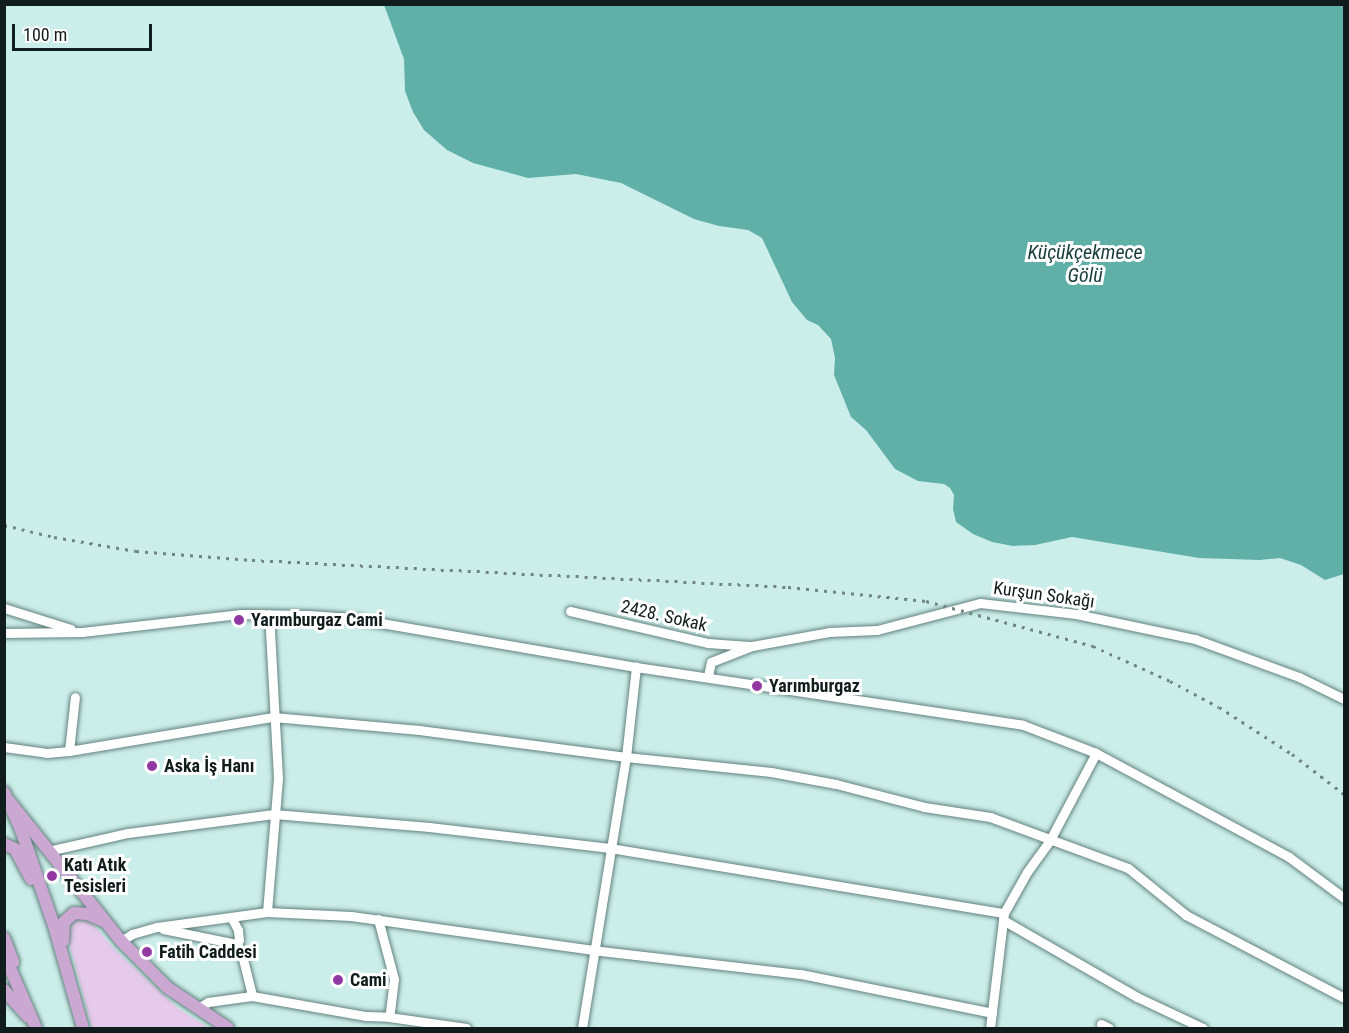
<!DOCTYPE html>
<meta charset="utf-8">
<style>
body{margin:0}
#map{position:relative;width:1349px;height:1033px;overflow:hidden;background:#cceeea;font-family:"Roboto Condensed",sans-serif}
div>[style]{position:absolute}
.green>*{inset:0;background:#e6caec}
.water>*{inset:0;background:#60b0a8}
.roads{filter:drop-shadow(0 0 2px #63827e) drop-shadow(0 0 2px #63827e)}
.minor>*{height:9px;margin:-4.5px;padding:0 4.5px;transform-origin:4.5px;border-radius:4.5px;background:#fff}
.major>*{height:12px;margin:-6px;padding:0 6px;transform-origin:6px;border-radius:6px;background:#cba8d2}
.rail>*{height:3px;margin-top:-1.5px;transform-origin:0;background:repeating-linear-gradient(90deg,#6f8683 0 3px,transparent 0 9px)}
.dots>*{width:16px;height:16px;translate:-50% -50%;box-sizing:border-box;border:3px solid #fff;border-radius:50%}
span{translate:-50% -50%;white-space:nowrap;text-align:center;line-height:1.15;-webkit-text-stroke:6px #fff;paint-order:stroke}
.street-label{font-size:18px;color:#111d1c}
.poi-label{font-size:18px;color:#111d1c;font-weight:700}
.left{translate:0 -50%;text-align:left}
.water-label{font-size:20px;color:#173e3a;font-style:italic}
.frame{position:absolute;inset:0;border:6px solid #111d1c;pointer-events:none}
.scale{position:absolute;left:12px;top:24px;width:140px;height:27px;box-sizing:border-box;border:3px solid #111d1c;border-top:0;padding-left:8px;font-size:18px;line-height:21px;white-space:nowrap;color:#111d1c;-webkit-text-stroke:4px #fff;paint-order:stroke}
</style>
<div id="map">
<div class="green">
<div style="clip-path:polygon(82px 917px,91px 922px,117px 952px,179px 1009px,209px 1028px,92px 1028px,68px 939px,74px 918px)"></div>
</div>
<div class="water">
<div style="clip-path:polygon(384px 5px,1344px 5px,1344px 574px,1325px 580px,1301px 565px,1280px 558px,1260px 560px,1199px 558px,1072px 537px,1035px 545px,1013px 546px,992px 542px,973px 534px,956px 522px,953px 509px,954px 495px,950px 488px,944px 484px,918px 481px,895px 469px,866px 430px,851px 417px,834px 375px,835px 358px,831px 339px,818px 325px,807px 320px,792px 302px,762px 238px,748px 230px,719px 226px,694px 219px,621px 183px,576px 174px,528px 178px,473px 163px,447px 150px,424px 130px,413px 112px,405px 91px,404px 59px)"></div>
</div>
<div class="roads">
<div class="minor">
<div style="left:4px;top:608px;width:70px;rotate:17.4deg"></div>
<div style="left:570px;top:611px;width:142px;rotate:13.1deg"></div>
<div style="left:708px;top:643px;width:41px;rotate:4.2deg"></div>
<div style="left:4px;top:633px;width:78px;rotate:-0.7deg"></div>
<div style="left:82px;top:632px;width:160px;rotate:-6.5deg"></div>
<div style="left:241px;top:614px;width:67px;rotate:0.9deg"></div>
<div style="left:308px;top:615px;width:44px;rotate:3.9deg"></div>
<div style="left:352px;top:618px;width:288px;rotate:9.8deg"></div>
<div style="left:636px;top:667px;width:391px;rotate:8.5deg"></div>
<div style="left:1023px;top:725px;width:78px;rotate:21deg"></div>
<div style="left:1096px;top:753px;width:219px;rotate:28.3deg"></div>
<div style="left:1289px;top:857px;width:69px;rotate:36.7deg"></div>
<div style="left:708px;top:676px;width:14px;rotate:-78deg"></div>
<div style="left:711px;top:662px;width:44px;rotate:-21.3deg"></div>
<div style="left:752px;top:646px;width:78px;rotate:-10.3deg"></div>
<div style="left:829px;top:632px;width:48px;rotate:-2.4deg"></div>
<div style="left:877px;top:630px;width:106px;rotate:-14.7deg"></div>
<div style="left:980px;top:603px;width:97px;rotate:6.5deg"></div>
<div style="left:1076px;top:614px;width:122px;rotate:11.9deg"></div>
<div style="left:1195px;top:639px;width:111px;rotate:20.1deg"></div>
<div style="left:1299px;top:677px;width:50px;rotate:26.1deg"></div>
<div style="left:4px;top:747px;width:43px;rotate:7.9deg"></div>
<div style="left:47px;top:753px;width:22px;rotate:-5deg"></div>
<div style="left:69px;top:751px;width:207px;rotate:-9.5deg"></div>
<div style="left:273px;top:717px;width:147px;rotate:5.1deg"></div>
<div style="left:419px;top:730px;width:209px;rotate:7.4deg"></div>
<div style="left:626px;top:757px;width:146px;rotate:5.9deg"></div>
<div style="left:771px;top:772px;width:66px;rotate:10.5deg"></div>
<div style="left:836px;top:784px;width:91px;rotate:14.6deg"></div>
<div style="left:924px;top:807px;width:67px;rotate:8.6deg"></div>
<div style="left:990px;top:817px;width:147px;rotate:20.3deg"></div>
<div style="left:1128px;top:868px;width:75px;rotate:39deg"></div>
<div style="left:1186px;top:915px;width:178px;rotate:27.7deg"></div>
<div style="left:69px;top:751px;width:54px;rotate:-83.7deg"></div>
<div style="left:48px;top:851px;width:82px;rotate:-12.7deg"></div>
<div style="left:128px;top:833px;width:147px;rotate:-7.4deg"></div>
<div style="left:274px;top:814px;width:156px;rotate:4.8deg"></div>
<div style="left:429px;top:827px;width:182px;rotate:6.6deg"></div>
<div style="left:610px;top:848px;width:399px;rotate:9.4deg"></div>
<div style="left:267px;top:912px;width:134px;rotate:-85.3deg"></div>
<div style="left:278px;top:778px;width:164px;rotate:-93.1deg"></div>
<div style="left:378px;top:919px;width:62px;rotate:75.1deg"></div>
<div style="left:394px;top:979px;width:38px;rotate:97deg"></div>
<div style="left:1003px;top:920px;width:155px;rotate:29.9deg"></div>
<div style="left:1137px;top:997px;width:73px;rotate:25.2deg"></div>
<div style="left:163px;top:929px;width:76px;rotate:11.5deg"></div>
<div style="left:237px;top:944px;width:4px;rotate:-63deg"></div>
<div style="left:239px;top:940px;width:10px;rotate:-96deg"></div>
<div style="left:238px;top:930px;width:15px;rotate:-118deg"></div>
<div style="left:121px;top:941px;width:13px;rotate:-32deg"></div>
<div style="left:132px;top:934px;width:26px;rotate:-16deg"></div>
<div style="left:157px;top:927px;width:111px;rotate:-7.8deg"></div>
<div style="left:267px;top:912px;width:84px;rotate:2.7deg"></div>
<div style="left:351px;top:916px;width:243px;rotate:8deg"></div>
<div style="left:592px;top:950px;width:210px;rotate:6.6deg"></div>
<div style="left:801px;top:974px;width:195px;rotate:11.5deg"></div>
<div style="left:237px;top:944px;width:16px;rotate:68deg"></div>
<div style="left:243px;top:959px;width:38px;rotate:76deg"></div>
<div style="left:198px;top:1008px;width:12px;rotate:-31deg"></div>
<div style="left:208px;top:1002px;width:44px;rotate:-7.8deg"></div>
<div style="left:252px;top:996px;width:116px;rotate:10deg"></div>
<div style="left:366px;top:1016px;width:23px;rotate:2deg"></div>
<div style="left:389px;top:1017px;width:78px;rotate:8.1deg"></div>
<div style="left:1101px;top:1024px;width:9px;rotate:27deg"></div>
<div style="left:582px;top:1028px;width:275px;rotate:-80.8deg"></div>
<div style="left:626px;top:757px;width:91px;rotate:-83.7deg"></div>
<div style="left:990px;top:1028px;width:116px;rotate:-83.1deg"></div>
<div style="left:1004px;top:913px;width:47px;rotate:-60.7deg"></div>
<div style="left:1027px;top:872px;width:39px;rotate:-54deg"></div>
<div style="left:1050px;top:840px;width:98px;rotate:-62.1deg"></div>
</div>
<div class="major">
<div style="left:4px;top:792px;width:42px;rotate:65.9deg"></div>
<div style="left:21px;top:830px;width:105px;rotate:71deg"></div>
<div style="left:55px;top:929px;width:103px;rotate:74.2deg"></div>
<div style="left:9px;top:801px;width:179px;rotate:51.3deg"></div>
<div style="left:121px;top:941px;width:66px;rotate:45deg"></div>
<div style="left:168px;top:988px;width:72px;rotate:33.7deg"></div>
<div style="left:4px;top:844px;width:12px;rotate:24deg"></div>
<div style="left:15px;top:849px;width:34px;rotate:62deg"></div>
<div style="left:4px;top:938px;width:26px;rotate:69deg"></div>
<div style="left:63px;top:941px;width:19px;rotate:-87deg"></div>
<div style="left:64px;top:922px;width:13px;rotate:-42deg"></div>
<div style="left:74px;top:913px;width:14px;rotate:4deg"></div>
<div style="left:88px;top:914px;width:17px;rotate:25deg"></div>
<div style="left:4px;top:954px;width:81px;rotate:66.6deg"></div>
<div style="left:4px;top:990px;width:36px;rotate:48deg"></div>
</div>
</div>
<div class="rail">
<div style="left:4px;top:525px;width:51px;rotate:13.5deg"></div>
<div style="left:54px;top:537px;width:83px;rotate:9.7deg"></div>
<div style="left:136px;top:551px;width:116px;rotate:4.4deg"></div>
<div style="left:252px;top:560px;width:537px;rotate:2.88deg"></div>
<div style="left:788px;top:587px;width:139px;rotate:5.8deg"></div>
<div style="left:926px;top:601px;width:173px;rotate:15.1deg"></div>
<div style="left:1093px;top:646px;width:85px;rotate:24.4deg"></div>
<div style="left:1170px;top:681px;width:55px;rotate:28deg"></div>
<div style="left:1219px;top:707px;width:87px;rotate:32.8deg"></div>
<div style="left:1292px;top:754px;width:66px;rotate:37.6deg"></div>
</div>
<div class="dots">
<div style="left:239px;top:620px;background:#9238a3"></div>
<div style="left:757px;top:686px;background:#9238a3"></div>
<div style="left:152px;top:766px;background:#9238a3"></div>
<div style="left:52px;top:876px;background:#9238a3"></div>
<div style="left:147px;top:952px;background:#9238a3"></div>
<div style="left:338px;top:980px;background:#9238a3"></div>
</div>
<div class="street-label">
<span style="left:1044px;top:595px;rotate:8deg">Kurşun Sokağı</span>
<span style="left:664px;top:616px;rotate:13deg">2428. Sokak</span>
</div>
<div class="poi-label">
<span class="left" style="left:251px;top:620px">Yarımburgaz Cami</span>
<span class="left" style="left:769px;top:686px">Yarımburgaz</span>
<span class="left" style="left:164px;top:766px">Aska İş Hanı</span>
<span class="left" style="left:64px;top:876px">Katı Atık<br>Tesisleri</span>
<span class="left" style="left:159px;top:952px">Fatih Caddesi</span>
<span class="left" style="left:350px;top:980px">Cami</span>
</div>
<div class="water-label">
<span style="left:1085px;top:264px">Küçükçekmece<br>Gölü</span>
</div>
<div class="frame"></div>
<div class="scale">100 m</div>
</div>
